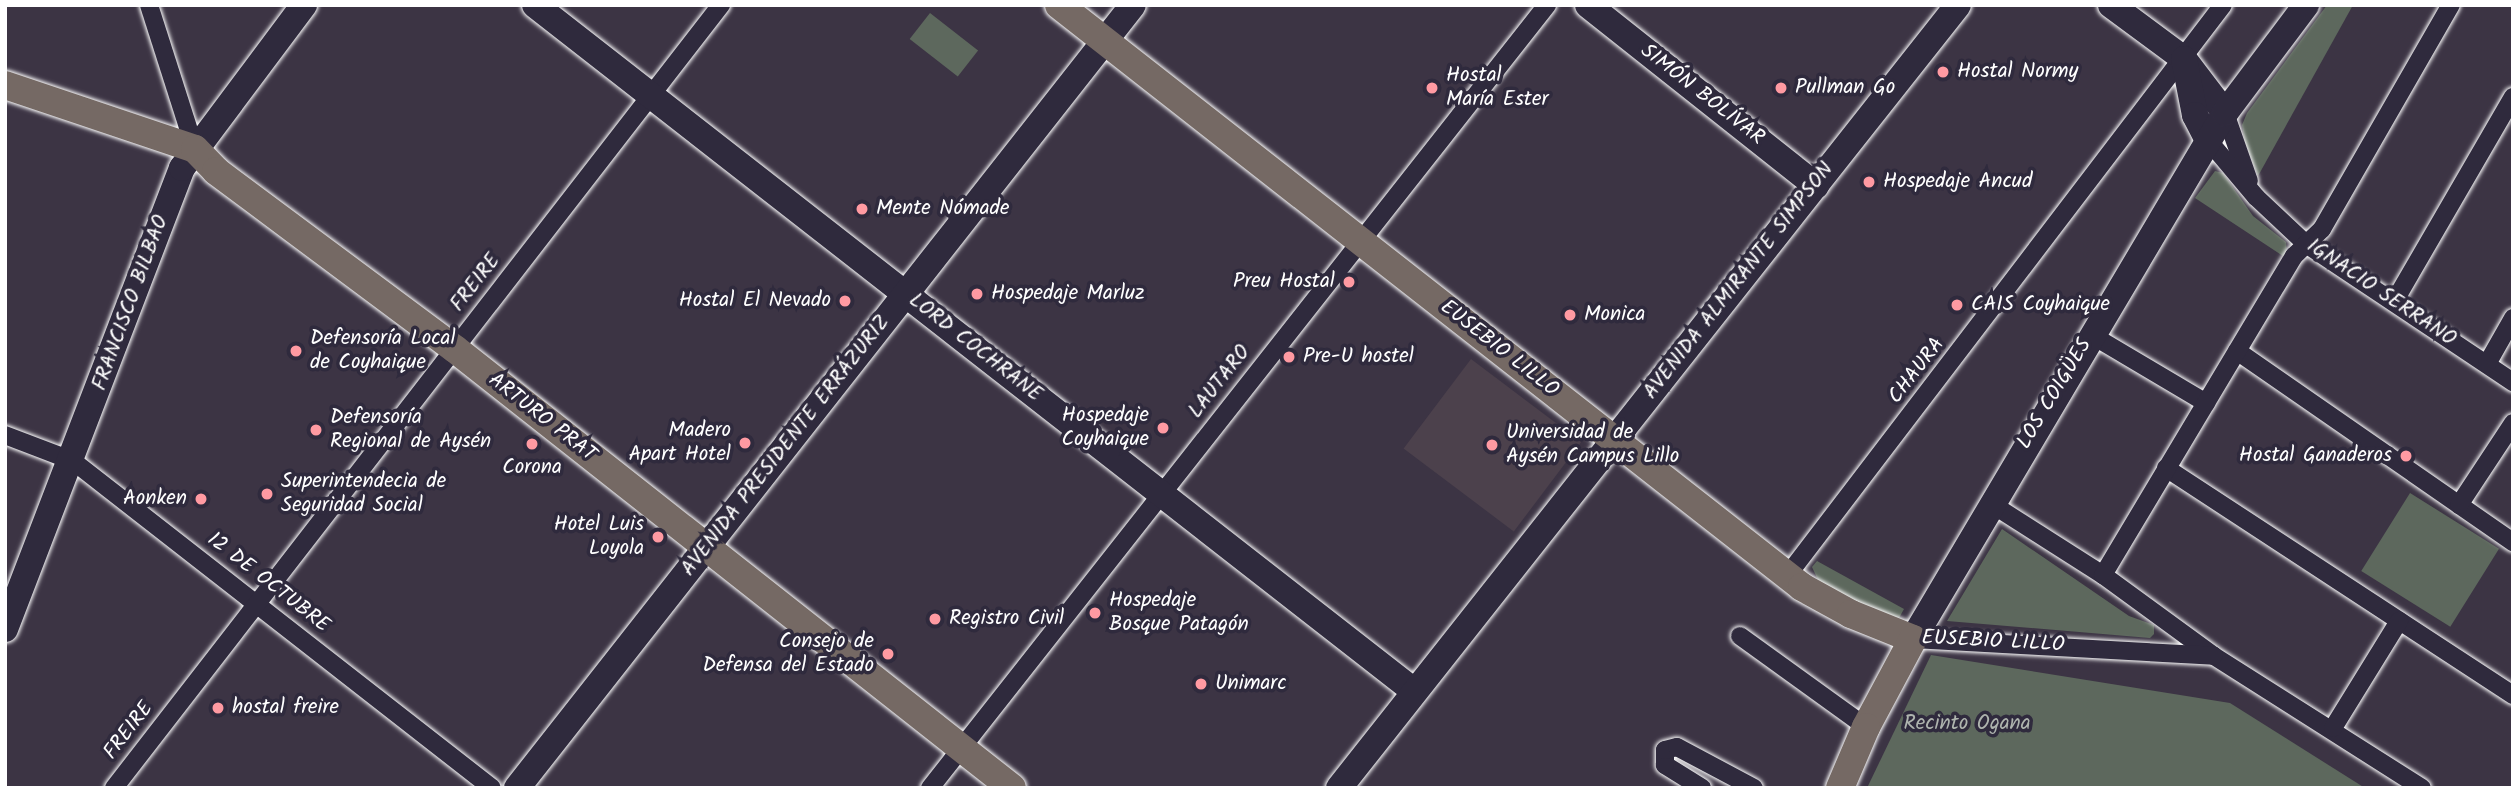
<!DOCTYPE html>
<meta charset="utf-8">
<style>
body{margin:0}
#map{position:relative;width:2518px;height:793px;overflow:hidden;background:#3c3444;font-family:Kalam,sans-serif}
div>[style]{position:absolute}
.built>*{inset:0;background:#4c414c;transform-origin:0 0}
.green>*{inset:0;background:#5d685d;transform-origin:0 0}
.roads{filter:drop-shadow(0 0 2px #fff) drop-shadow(0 0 2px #fff)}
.street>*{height:18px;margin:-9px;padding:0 9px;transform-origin:9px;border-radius:9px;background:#2f2a3d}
.secondary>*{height:26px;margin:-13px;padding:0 13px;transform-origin:13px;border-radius:13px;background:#2f2a3d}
.primary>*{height:28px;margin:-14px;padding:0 14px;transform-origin:14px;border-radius:14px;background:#756964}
.dots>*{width:19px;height:19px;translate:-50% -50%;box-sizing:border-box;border:4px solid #2f2a3d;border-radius:50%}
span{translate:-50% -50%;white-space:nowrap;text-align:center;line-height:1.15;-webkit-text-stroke:7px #2f2a3d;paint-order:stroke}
.poi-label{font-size:21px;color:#fff}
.left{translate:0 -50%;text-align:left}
.right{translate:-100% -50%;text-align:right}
.street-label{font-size:21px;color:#fff}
.park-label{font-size:21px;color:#aeb4ae}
.frame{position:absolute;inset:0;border:7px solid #fff;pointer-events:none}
</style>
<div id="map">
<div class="built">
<div style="left:1471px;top:359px;width:138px;height:112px;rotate:37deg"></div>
</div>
<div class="green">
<div style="clip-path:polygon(2327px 5px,2353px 5px,2258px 176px,2245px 142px,2242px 125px,2247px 113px)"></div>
<div style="left:930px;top:13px;width:61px;height:33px;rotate:38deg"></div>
<div style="clip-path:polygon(2215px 171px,2223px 173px,2253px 216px,2286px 242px,2287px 254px,2283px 256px,2195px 198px)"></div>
<div style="left:2410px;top:493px;width:105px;height:92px;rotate:32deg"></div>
<div style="clip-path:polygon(2002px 529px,2129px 616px,2154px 625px,2154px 634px,2150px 638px,1947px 621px)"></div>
<div style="clip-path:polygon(1817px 561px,1904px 609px,1899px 618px,1868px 611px,1818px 580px,1812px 567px)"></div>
<div style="clip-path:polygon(1931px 655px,2230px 703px,2365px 788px,1867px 788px)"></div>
</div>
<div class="roads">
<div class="street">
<div style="left:149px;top:5px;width:151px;rotate:72.3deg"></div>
<div style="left:2225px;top:113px;width:72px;rotate:70.6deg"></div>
<div style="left:2208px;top:140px;width:75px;rotate:49.9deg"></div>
<div style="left:2256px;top:197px;width:69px;rotate:43.2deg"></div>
<div style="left:2306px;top:244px;width:249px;rotate:33.7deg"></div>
<div style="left:2394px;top:302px;width:237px;rotate:-59.9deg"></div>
<div style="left:2090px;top:334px;width:135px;rotate:30.7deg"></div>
<div style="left:2237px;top:351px;width:336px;rotate:34.7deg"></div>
<div style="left:2487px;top:364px;width:53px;rotate:-60.5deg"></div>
<div style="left:5px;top:435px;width:73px;rotate:20.9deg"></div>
<div style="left:73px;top:461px;width:531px;rotate:37.97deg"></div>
<div style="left:2166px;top:468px;width:415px;rotate:33.2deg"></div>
<div style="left:1990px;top:503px;width:134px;rotate:32.5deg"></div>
<div style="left:2103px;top:575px;width:137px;rotate:36.1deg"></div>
<div style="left:2214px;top:656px;width:246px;rotate:32.4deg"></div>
<div style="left:2459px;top:505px;width:98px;rotate:-56.6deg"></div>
<div style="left:2103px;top:575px;width:372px;rotate:-59.1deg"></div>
<div style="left:2294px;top:256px;width:39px;rotate:-44deg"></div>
<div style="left:2322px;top:229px;width:258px;rotate:-60.1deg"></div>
<div style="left:1787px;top:576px;width:718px;rotate:-52.64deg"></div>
<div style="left:1740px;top:636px;width:155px;rotate:35.8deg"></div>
<div style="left:1913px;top:639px;width:301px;rotate:3.2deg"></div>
<div style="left:2333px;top:728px;width:126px;rotate:-58.3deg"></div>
<div style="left:114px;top:788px;width:991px;rotate:-52.22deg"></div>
<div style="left:930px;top:788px;width:997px;rotate:-51.76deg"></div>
<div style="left:1702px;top:788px;width:44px;rotate:-148.1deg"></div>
<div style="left:1665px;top:765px;width:15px;rotate:-90deg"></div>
<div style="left:1665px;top:750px;width:12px;rotate:-14deg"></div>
<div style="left:1677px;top:747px;width:87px;rotate:28deg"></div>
</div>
<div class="secondary">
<div style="left:535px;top:5px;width:1115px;rotate:37.97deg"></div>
<div style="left:1588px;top:5px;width:291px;rotate:38.4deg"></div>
<div style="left:2111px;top:5px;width:91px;rotate:36.5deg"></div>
<div style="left:2184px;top:59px;width:68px;rotate:52.8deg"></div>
<div style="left:2184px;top:59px;width:57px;rotate:78.9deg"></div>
<div style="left:2195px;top:115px;width:28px;rotate:63deg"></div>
<div style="left:5px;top:629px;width:494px;rotate:-69deg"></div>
<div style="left:182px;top:168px;width:204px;rotate:-53.2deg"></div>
<div style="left:1913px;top:639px;width:612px;rotate:-59.33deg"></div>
<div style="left:2225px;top:113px;width:135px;rotate:-53.1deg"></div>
<div style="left:517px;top:788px;width:996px;rotate:-51.81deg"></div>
<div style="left:1339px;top:788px;width:998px;rotate:-51.67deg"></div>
</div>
<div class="primary">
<div style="left:1059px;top:5px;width:944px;rotate:38.07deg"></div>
<div style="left:1802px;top:587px;width:56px;rotate:28.9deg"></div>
<div style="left:1851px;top:614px;width:67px;rotate:22deg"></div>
<div style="left:1913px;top:639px;width:100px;rotate:118.1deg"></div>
<div style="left:1866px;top:727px;width:66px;rotate:113.1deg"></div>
<div style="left:5px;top:85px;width:200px;rotate:18.6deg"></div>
<div style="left:195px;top:149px;width:30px;rotate:46deg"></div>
<div style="left:216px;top:171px;width:298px;rotate:36.7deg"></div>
<div style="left:455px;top:349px;width:709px;rotate:38.24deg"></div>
</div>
</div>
<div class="dots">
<div style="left:1943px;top:72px;background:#ff9aa2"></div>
<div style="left:1432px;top:88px;background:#ff9aa2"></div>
<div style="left:1781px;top:88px;background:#ff9aa2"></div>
<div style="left:1869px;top:182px;background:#ff9aa2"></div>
<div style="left:862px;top:209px;background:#ff9aa2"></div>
<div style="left:1349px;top:282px;background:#ff9aa2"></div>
<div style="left:977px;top:294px;background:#ff9aa2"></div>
<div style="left:845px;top:301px;background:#ff9aa2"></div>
<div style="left:1957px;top:305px;background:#ff9aa2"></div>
<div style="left:1570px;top:315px;background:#ff9aa2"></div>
<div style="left:296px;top:351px;background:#ff9aa2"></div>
<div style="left:1289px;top:357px;background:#ff9aa2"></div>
<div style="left:1163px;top:428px;background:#ff9aa2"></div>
<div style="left:316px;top:430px;background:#ff9aa2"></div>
<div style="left:745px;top:443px;background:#ff9aa2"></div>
<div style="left:532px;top:444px;background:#ff9aa2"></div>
<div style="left:1492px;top:445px;background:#ff9aa2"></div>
<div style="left:2406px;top:456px;background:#ff9aa2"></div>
<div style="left:267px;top:494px;background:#ff9aa2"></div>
<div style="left:201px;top:499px;background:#ff9aa2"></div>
<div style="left:658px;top:537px;background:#ff9aa2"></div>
<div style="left:1095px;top:613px;background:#ff9aa2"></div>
<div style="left:935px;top:619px;background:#ff9aa2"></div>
<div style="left:888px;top:654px;background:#ff9aa2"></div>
<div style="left:1201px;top:684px;background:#ff9aa2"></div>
<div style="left:218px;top:708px;background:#ff9aa2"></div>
</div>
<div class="poi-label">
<span class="left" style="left:1957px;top:72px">Hostal Normy</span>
<span class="left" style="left:1446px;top:88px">Hostal<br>María Ester</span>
<span class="left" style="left:1795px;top:88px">Pullman Go</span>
<span class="left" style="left:1883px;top:182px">Hospedaje Ancud</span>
<span class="left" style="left:876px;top:209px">Mente Nómade</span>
<span class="right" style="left:1335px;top:282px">Preu Hostal</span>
<span class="left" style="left:991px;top:294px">Hospedaje Marluz</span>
<span class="right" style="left:831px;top:301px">Hostal El Nevado</span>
<span class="left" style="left:1971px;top:305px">CAIS Coyhaique</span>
<span class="left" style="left:1584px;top:315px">Monica</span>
<span class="left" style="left:310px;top:351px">Defensoría Local<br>de Coyhaique</span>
<span class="left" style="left:1303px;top:357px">Pre-U hostel</span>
<span class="right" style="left:1149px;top:428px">Hospedaje<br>Coyhaique</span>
<span class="left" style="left:330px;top:430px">Defensoría<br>Regional de Aysén</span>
<span class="right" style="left:731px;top:443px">Madero<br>Apart Hotel</span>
<span class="left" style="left:1506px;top:445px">Universidad de<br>Aysén Campus Lillo</span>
<span class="right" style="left:2392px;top:456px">Hostal Ganaderos</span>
<span style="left:532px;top:468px">Corona</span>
<span class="left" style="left:281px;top:494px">Superintendecia de<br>Seguridad Social</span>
<span class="right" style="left:187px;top:499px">Aonken</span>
<span class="right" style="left:644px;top:537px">Hotel Luis<br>Loyola</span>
<span class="left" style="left:1109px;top:613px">Hospedaje<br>Bosque Patagón</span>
<span class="left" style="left:949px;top:619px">Registro Civil</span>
<span class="right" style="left:874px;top:654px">Consejo de<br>Defensa del Estado</span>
<span class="left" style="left:1215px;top:684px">Unimarc</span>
<span class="left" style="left:232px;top:708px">hostal freire</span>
</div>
<div class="street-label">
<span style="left:1702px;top:95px;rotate:38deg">SIMÓN BOLÍVAR</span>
<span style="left:1739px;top:281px;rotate:-52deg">AVENIDA ALMIRANTE SIMPSON</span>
<span style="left:476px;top:283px;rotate:-52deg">FREIRE</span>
<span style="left:2381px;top:293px;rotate:34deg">IGNACIO SERRANO</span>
<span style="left:131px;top:303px;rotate:-70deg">FRANCISCO BILBAO</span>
<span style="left:975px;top:348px;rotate:38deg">LORD COCHRANE</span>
<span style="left:1499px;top:349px;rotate:38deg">EUSEBIO LILLO</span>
<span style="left:1917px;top:371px;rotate:-52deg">CHAURA</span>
<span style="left:1220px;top:382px;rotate:-52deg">LAUTARO</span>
<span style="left:2055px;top:394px;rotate:-59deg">LOS COIGÜES</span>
<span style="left:542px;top:418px;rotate:38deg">ARTURO PRAT</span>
<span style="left:786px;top:446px;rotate:-52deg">AVENIDA PRESIDENTE ERRÁZURIZ</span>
<span style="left:268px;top:583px;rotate:38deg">12 DE OCTUBRE</span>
<span style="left:1993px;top:642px;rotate:3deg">EUSEBIO LILLO</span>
<span style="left:129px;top:731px;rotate:-52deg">FREIRE</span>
</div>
<div class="park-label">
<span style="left:1967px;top:724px">Recinto Ogana</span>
</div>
<div class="frame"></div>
</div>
